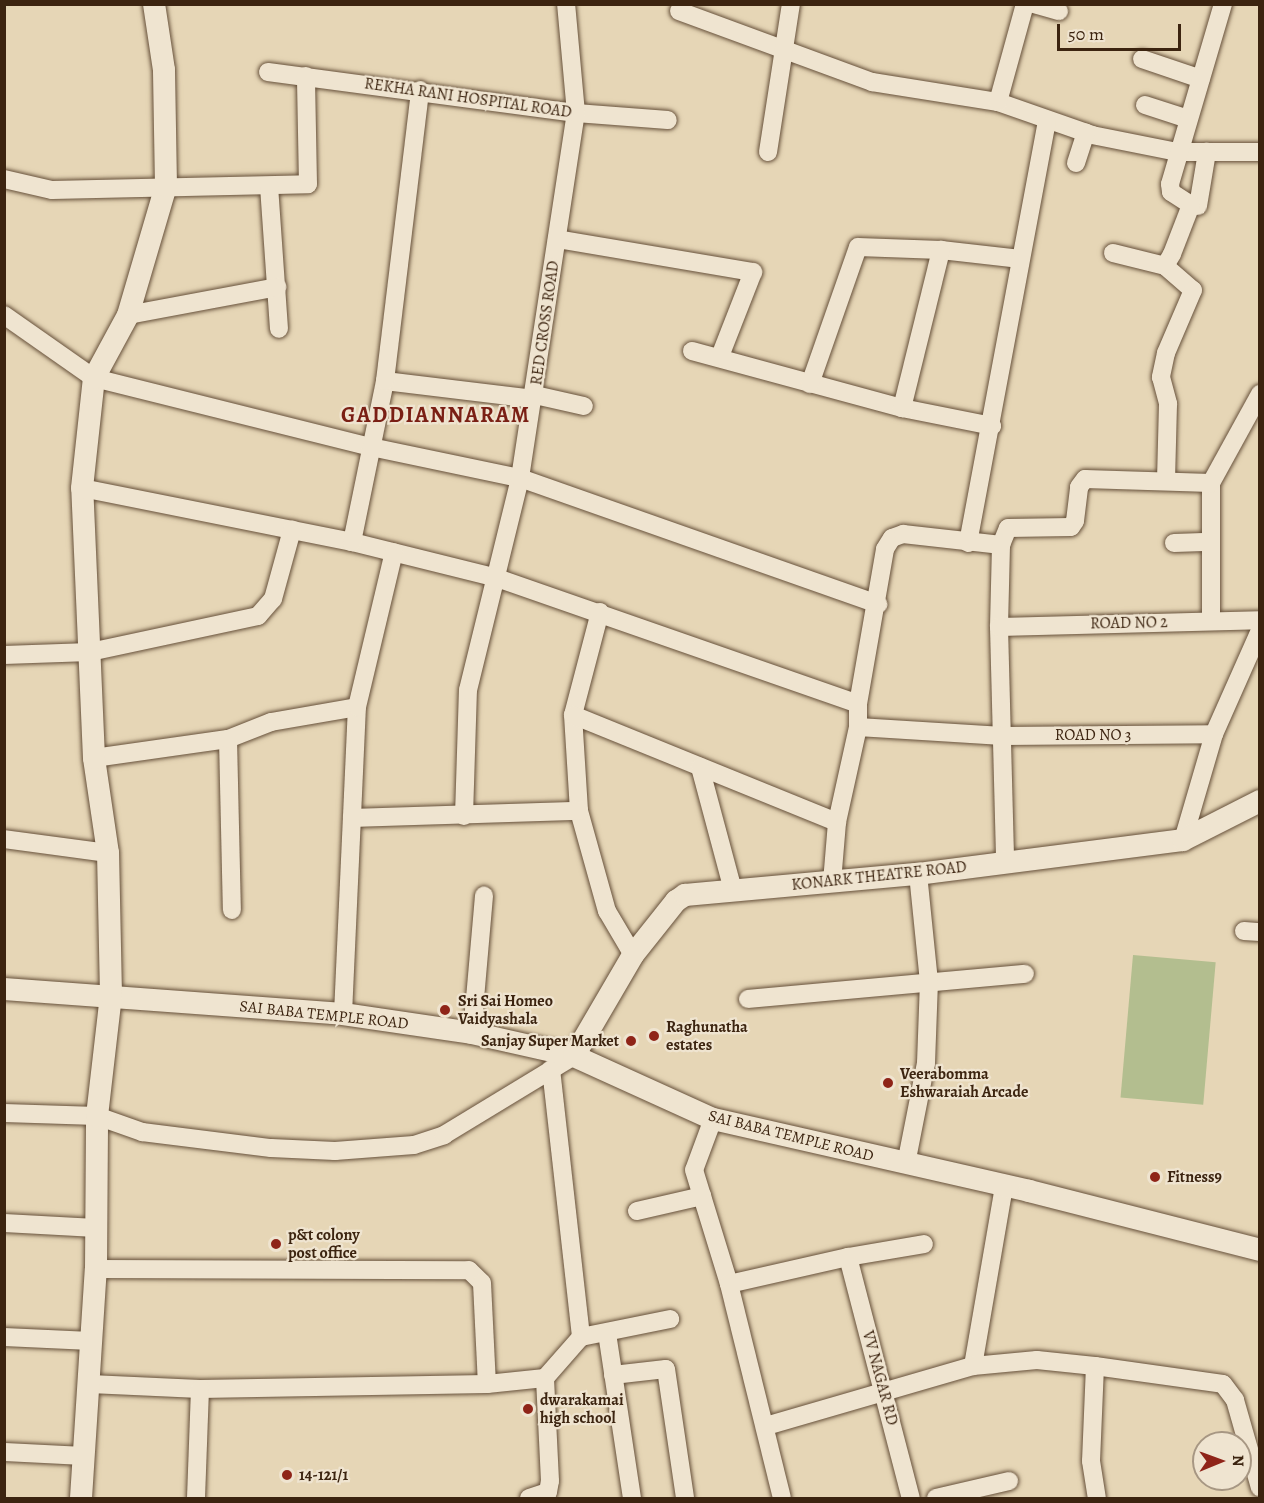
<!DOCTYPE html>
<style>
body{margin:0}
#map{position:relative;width:1264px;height:1503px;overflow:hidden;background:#e6d6b6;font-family:Alegreya,serif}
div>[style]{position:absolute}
.green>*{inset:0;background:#b3be8f;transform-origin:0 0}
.roads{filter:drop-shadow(0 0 2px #66503a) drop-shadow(0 0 2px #66503a)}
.minor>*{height:18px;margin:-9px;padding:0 9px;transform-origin:9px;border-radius:9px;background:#efe4d0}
.tertiary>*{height:22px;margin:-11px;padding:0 11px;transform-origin:11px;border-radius:11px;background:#efe4d0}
.dots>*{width:16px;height:16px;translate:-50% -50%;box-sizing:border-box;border:3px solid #efe4d0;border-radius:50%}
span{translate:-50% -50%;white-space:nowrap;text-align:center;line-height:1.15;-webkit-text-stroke:4.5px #efe4d0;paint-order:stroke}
.street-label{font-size:16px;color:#3c2410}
.poi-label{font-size:16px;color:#3c2410;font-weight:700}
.left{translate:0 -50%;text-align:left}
.right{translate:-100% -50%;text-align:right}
.district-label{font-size:22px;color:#7a1f14;font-weight:700;letter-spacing:1.5px}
.frame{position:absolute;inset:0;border:6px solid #3c2410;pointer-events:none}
.north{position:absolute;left:1192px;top:1431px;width:60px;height:60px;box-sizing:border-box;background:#efe4d0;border:2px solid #a79783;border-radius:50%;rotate:89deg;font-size:16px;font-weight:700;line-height:24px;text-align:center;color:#3c2410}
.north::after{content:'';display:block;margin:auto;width:21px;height:27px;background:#8f2418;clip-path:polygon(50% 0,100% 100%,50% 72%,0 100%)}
.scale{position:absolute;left:1057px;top:24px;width:124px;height:27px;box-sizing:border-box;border:3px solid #3c2410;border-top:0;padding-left:8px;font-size:18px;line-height:21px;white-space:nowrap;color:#3c2410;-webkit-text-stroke:4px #efe4d0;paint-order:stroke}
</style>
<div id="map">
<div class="green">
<div style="left:1133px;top:955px;width:83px;height:143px;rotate:5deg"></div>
</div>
<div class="roads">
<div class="minor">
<div style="left:1034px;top:4px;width:26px;rotate:16deg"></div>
<div style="left:679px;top:11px;width:206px;rotate:20.2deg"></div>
<div style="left:872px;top:82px;width:128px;rotate:9deg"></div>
<div style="left:998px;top:102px;width:100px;rotate:19.3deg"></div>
<div style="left:1092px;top:135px;width:87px;rotate:11.3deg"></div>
<div style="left:1177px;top:152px;width:83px"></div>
<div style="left:1142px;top:59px;width:62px;rotate:18.7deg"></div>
<div style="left:268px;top:72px;width:311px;rotate:7.6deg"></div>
<div style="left:576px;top:113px;width:92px;rotate:4.4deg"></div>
<div style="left:998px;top:102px;width:102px;rotate:-74.6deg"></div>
<div style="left:1145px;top:105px;width:45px;rotate:18deg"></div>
<div style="left:768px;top:152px;width:150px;rotate:-81.2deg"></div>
<div style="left:1076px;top:163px;width:32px;rotate:-72deg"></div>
<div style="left:4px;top:179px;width:49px;rotate:12.9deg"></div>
<div style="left:52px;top:190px;width:256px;rotate:-1.3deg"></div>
<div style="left:308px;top:184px;width:108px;rotate:-91.1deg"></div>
<div style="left:269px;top:186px;width:143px;rotate:86deg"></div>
<div style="left:1198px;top:206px;width:55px;rotate:-80.5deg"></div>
<div style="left:557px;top:239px;width:199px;rotate:9.6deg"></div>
<div style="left:753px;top:272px;width:90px;rotate:111.4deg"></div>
<div style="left:1113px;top:253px;width:54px;rotate:14deg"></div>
<div style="left:1165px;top:266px;width:14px;rotate:-60deg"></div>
<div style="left:1172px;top:254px;width:53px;rotate:-68.8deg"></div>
<div style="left:1191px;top:205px;width:24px;rotate:-147deg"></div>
<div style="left:1171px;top:192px;width:8px;rotate:-97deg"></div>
<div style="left:1170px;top:184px;width:188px;rotate:-73.6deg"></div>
<div style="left:1165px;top:266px;width:37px;rotate:41deg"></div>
<div style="left:1193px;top:290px;width:69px;rotate:113.2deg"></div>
<div style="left:1166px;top:353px;width:25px;rotate:102deg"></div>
<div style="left:1161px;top:377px;width:28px;rotate:75deg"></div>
<div style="left:1168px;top:404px;width:76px;rotate:91.5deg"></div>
<div style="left:4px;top:315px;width:110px;rotate:35deg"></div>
<div style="left:94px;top:378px;width:285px;rotate:14deg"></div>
<div style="left:371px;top:447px;width:152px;rotate:11.8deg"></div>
<div style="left:520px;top:478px;width:380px;rotate:19.4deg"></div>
<div style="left:128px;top:315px;width:152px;rotate:-10.6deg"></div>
<div style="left:692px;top:351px;width:218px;rotate:15.2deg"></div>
<div style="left:902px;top:408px;width:92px;rotate:11.3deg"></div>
<div style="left:385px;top:381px;width:150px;rotate:6.9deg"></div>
<div style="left:810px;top:384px;width:145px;rotate:-70.7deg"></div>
<div style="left:858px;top:247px;width:83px;rotate:2.1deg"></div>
<div style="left:941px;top:250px;width:80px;rotate:6.5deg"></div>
<div style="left:535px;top:395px;width:50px;rotate:12.7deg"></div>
<div style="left:902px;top:408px;width:163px;rotate:-76.1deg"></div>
<div style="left:82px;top:488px;width:275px;rotate:11.3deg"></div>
<div style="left:352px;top:542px;width:149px;rotate:13.9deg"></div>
<div style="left:497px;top:578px;width:382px;rotate:19.2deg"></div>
<div style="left:352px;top:542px;width:164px;rotate:-78.4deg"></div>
<div style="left:385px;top:381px;width:293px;rotate:-83.1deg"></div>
<div style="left:968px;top:543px;width:430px;rotate:-79.4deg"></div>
<div style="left:1174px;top:543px;width:37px;rotate:-2deg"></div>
<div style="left:1001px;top:545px;width:82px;rotate:91.4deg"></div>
<div style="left:999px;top:627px;width:236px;rotate:88.5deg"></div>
<div style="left:600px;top:612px;width:106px;rotate:104.7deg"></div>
<div style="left:573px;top:715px;width:96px;rotate:86.4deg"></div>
<div style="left:579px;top:811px;width:104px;rotate:74.4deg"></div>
<div style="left:607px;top:911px;width:51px;rotate:59.4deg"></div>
<div style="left:1211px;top:621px;width:138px;rotate:-90deg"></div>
<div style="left:1211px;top:483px;width:102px;rotate:-61.2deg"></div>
<div style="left:999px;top:627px;width:261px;rotate:-1.5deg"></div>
<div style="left:4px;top:655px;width:86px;rotate:-2deg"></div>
<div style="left:90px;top:652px;width:172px;rotate:-12.1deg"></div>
<div style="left:258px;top:616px;width:23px;rotate:-49deg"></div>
<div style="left:273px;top:599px;width:72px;rotate:-74.6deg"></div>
<div style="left:573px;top:715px;width:285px;rotate:22.1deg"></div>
<div style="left:858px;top:727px;width:145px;rotate:3.6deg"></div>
<div style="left:1003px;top:736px;width:211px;rotate:-0.5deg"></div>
<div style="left:1214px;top:734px;width:114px;rotate:-66.1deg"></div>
<div style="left:228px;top:739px;width:171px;rotate:88.7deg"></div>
<div style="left:94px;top:758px;width:135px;rotate:-8.1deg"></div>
<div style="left:228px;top:739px;width:46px;rotate:-21.6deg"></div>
<div style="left:271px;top:722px;width:87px;rotate:-9.9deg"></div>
<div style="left:700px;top:767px;width:127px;rotate:75deg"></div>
<div style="left:464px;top:816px;width:126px;rotate:-88.2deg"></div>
<div style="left:468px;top:690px;width:218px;rotate:-76.2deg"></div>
<div style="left:520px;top:478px;width:369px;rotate:-81.3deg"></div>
<div style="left:576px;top:113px;width:109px;rotate:-95.2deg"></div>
<div style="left:352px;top:818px;width:227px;rotate:-1.8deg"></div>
<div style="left:4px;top:839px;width:105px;rotate:7.7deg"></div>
<div style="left:1183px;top:840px;width:110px;rotate:-73.7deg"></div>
<div style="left:832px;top:882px;width:60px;rotate:-85.2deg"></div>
<div style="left:837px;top:822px;width:97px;rotate:-77.5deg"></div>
<div style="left:858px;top:727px;width:23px;rotate:-90deg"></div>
<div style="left:858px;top:704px;width:157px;rotate:-80.1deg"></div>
<div style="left:885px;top:549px;width:13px;rotate:-58deg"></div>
<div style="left:892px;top:538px;width:12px;rotate:-20deg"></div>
<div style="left:903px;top:534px;width:99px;rotate:6.4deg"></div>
<div style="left:1001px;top:545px;width:18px;rotate:-68deg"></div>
<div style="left:1008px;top:528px;width:63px;rotate:-0.9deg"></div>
<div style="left:1071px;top:527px;width:7px;rotate:-56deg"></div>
<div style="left:1075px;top:521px;width:34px;rotate:-83deg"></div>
<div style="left:1079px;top:487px;width:10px;rotate:-53deg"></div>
<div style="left:1085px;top:479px;width:126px;rotate:1.8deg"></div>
<div style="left:1244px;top:931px;width:16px;rotate:4deg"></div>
<div style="left:748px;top:999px;width:278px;rotate:-5.2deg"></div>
<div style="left:343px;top:1014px;width:307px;rotate:-87.4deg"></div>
<div style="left:357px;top:707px;width:159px;rotate:-76.6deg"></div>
<div style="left:472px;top:1033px;width:138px;rotate:-85deg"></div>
<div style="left:551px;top:1069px;width:270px;rotate:83.6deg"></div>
<div style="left:4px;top:1113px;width:93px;rotate:1.8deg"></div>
<div style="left:97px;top:1116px;width:48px;rotate:19.6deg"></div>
<div style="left:142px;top:1132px;width:130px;rotate:7.1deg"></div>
<div style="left:271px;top:1148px;width:64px;rotate:2.7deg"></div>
<div style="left:335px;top:1151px;width:79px;rotate:-4.3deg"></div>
<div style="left:414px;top:1145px;width:32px;rotate:-18deg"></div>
<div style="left:444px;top:1135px;width:152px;rotate:-31.3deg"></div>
<div style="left:713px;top:1119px;width:54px;rotate:110.4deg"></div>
<div style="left:694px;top:1170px;width:119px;rotate:72.9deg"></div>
<div style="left:729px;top:1284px;width:220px;rotate:76.1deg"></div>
<div style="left:906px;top:1164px;width:103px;rotate:-78.8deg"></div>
<div style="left:926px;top:1063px;width:81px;rotate:-87.9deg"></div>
<div style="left:929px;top:982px;width:109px;rotate:-95.8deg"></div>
<div style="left:637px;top:1211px;width:67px;rotate:-13deg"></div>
<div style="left:4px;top:1223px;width:92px;rotate:3.1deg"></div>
<div style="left:848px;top:1257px;width:249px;rotate:75.4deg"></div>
<div style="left:96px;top:1269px;width:373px;rotate:0.2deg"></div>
<div style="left:469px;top:1270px;width:18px;rotate:45deg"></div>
<div style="left:482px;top:1283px;width:101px;rotate:87.2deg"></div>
<div style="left:729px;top:1284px;width:122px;rotate:-12.8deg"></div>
<div style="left:848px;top:1257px;width:77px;rotate:-9.7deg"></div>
<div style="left:607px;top:1333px;width:167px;rotate:81.4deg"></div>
<div style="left:4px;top:1337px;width:87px;rotate:2.6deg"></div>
<div style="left:973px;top:1366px;width:183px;rotate:-80.2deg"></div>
<div style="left:1095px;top:1366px;width:95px;rotate:92.4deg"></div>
<div style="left:1091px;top:1461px;width:37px;rotate:81deg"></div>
<div style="left:613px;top:1375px;width:53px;rotate:-6.5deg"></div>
<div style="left:666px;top:1369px;width:130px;rotate:81.6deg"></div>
<div style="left:90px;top:1384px;width:110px;rotate:2.6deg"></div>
<div style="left:200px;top:1389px;width:287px;rotate:-1deg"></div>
<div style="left:487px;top:1384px;width:58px;rotate:-5.9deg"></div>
<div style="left:545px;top:1378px;width:55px;rotate:-48.7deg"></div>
<div style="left:581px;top:1337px;width:91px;rotate:-11.4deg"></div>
<div style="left:766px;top:1426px;width:216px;rotate:-16.2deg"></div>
<div style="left:973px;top:1366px;width:64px;rotate:-5.4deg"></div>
<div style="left:1037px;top:1360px;width:58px;rotate:5.9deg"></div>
<div style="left:1095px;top:1366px;width:129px;rotate:8deg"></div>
<div style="left:1223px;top:1384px;width:20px;rotate:53deg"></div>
<div style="left:1235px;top:1400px;width:91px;rotate:74.1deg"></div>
<div style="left:4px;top:1452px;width:81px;rotate:2.8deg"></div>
<div style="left:196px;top:1498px;width:109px;rotate:-87.9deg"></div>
<div style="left:529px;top:1498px;width:20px;rotate:-18deg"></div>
<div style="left:548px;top:1492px;width:11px;rotate:-80deg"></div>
<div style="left:550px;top:1481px;width:103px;rotate:-92.8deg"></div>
<div style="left:936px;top:1498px;width:75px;rotate:-13.1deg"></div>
</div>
<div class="tertiary">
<div style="left:4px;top:989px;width:340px;rotate:4.2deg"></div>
<div style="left:343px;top:1014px;width:130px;rotate:8.4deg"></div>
<div style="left:472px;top:1033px;width:105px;rotate:12.7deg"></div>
<div style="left:574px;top:1056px;width:153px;rotate:24.4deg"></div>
<div style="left:713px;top:1119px;width:324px;rotate:12.8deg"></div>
<div style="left:1029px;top:1191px;width:238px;rotate:14.3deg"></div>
<div style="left:574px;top:1056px;width:117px;rotate:-59.7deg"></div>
<div style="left:633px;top:955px;width:69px;rotate:-51.5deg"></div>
<div style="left:676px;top:901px;width:11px;rotate:-34deg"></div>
<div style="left:685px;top:895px;width:234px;rotate:-5.2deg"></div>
<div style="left:918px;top:874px;width:267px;rotate:-7.3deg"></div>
<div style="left:1183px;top:840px;width:86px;rotate:-26.9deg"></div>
<div style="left:81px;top:1498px;width:229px;rotate:-86.3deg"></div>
<div style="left:96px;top:1269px;width:153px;rotate:-89.6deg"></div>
<div style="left:97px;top:1116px;width:122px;rotate:-83.4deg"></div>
<div style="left:111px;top:995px;width:142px;rotate:-91.2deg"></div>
<div style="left:108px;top:853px;width:96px;rotate:-98.4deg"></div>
<div style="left:94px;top:758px;width:270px;rotate:-92.5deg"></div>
<div style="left:82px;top:488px;width:111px;rotate:-83.8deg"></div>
<div style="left:94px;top:378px;width:72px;rotate:-61.6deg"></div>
<div style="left:128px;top:315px;width:134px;rotate:-73.6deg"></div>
<div style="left:166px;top:186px;width:116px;rotate:-91deg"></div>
<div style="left:164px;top:70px;width:67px;rotate:-98.6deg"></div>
</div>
</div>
<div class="dots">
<div style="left:445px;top:1010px;background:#8f2418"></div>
<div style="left:654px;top:1036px;background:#8f2418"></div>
<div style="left:631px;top:1041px;background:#8f2418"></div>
<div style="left:888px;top:1083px;background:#8f2418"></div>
<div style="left:1155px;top:1177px;background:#8f2418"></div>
<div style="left:276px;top:1244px;background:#8f2418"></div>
<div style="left:528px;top:1409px;background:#8f2418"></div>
<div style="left:287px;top:1475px;background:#8f2418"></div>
</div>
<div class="street-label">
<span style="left:468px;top:98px;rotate:8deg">REKHA RANI HOSPITAL ROAD</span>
<span style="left:545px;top:323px;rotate:-82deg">RED CROSS ROAD</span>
<span style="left:1129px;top:623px;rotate:-1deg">ROAD NO 2</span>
<span style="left:1093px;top:735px">ROAD NO 3</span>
<span style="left:879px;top:876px;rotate:-6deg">KONARK THEATRE ROAD</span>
<span style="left:324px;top:1015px;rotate:6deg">SAI BABA TEMPLE ROAD</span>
<span style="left:791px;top:1136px;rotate:14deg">SAI BABA TEMPLE ROAD</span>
<span style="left:880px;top:1378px;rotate:75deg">VV NAGAR RD</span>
</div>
<div class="poi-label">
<span class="left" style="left:458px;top:1010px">Sri Sai Homeo<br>Vaidyashala</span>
<span class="left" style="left:666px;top:1036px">Raghunatha<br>estates</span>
<span class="right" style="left:619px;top:1041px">Sanjay Super Market</span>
<span class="left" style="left:900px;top:1083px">Veerabomma<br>Eshwaraiah Arcade</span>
<span class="left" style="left:1167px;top:1177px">Fitness9</span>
<span class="left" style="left:288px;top:1244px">p&amp;t colony<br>post office</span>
<span class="left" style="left:540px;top:1409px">dwarakamai<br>high school</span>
<span class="left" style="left:299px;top:1475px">14-121/1</span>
</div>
<div class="district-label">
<span style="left:436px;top:416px">GADDIANNARAM</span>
</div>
<div class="frame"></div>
<div class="north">N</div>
<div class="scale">50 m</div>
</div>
